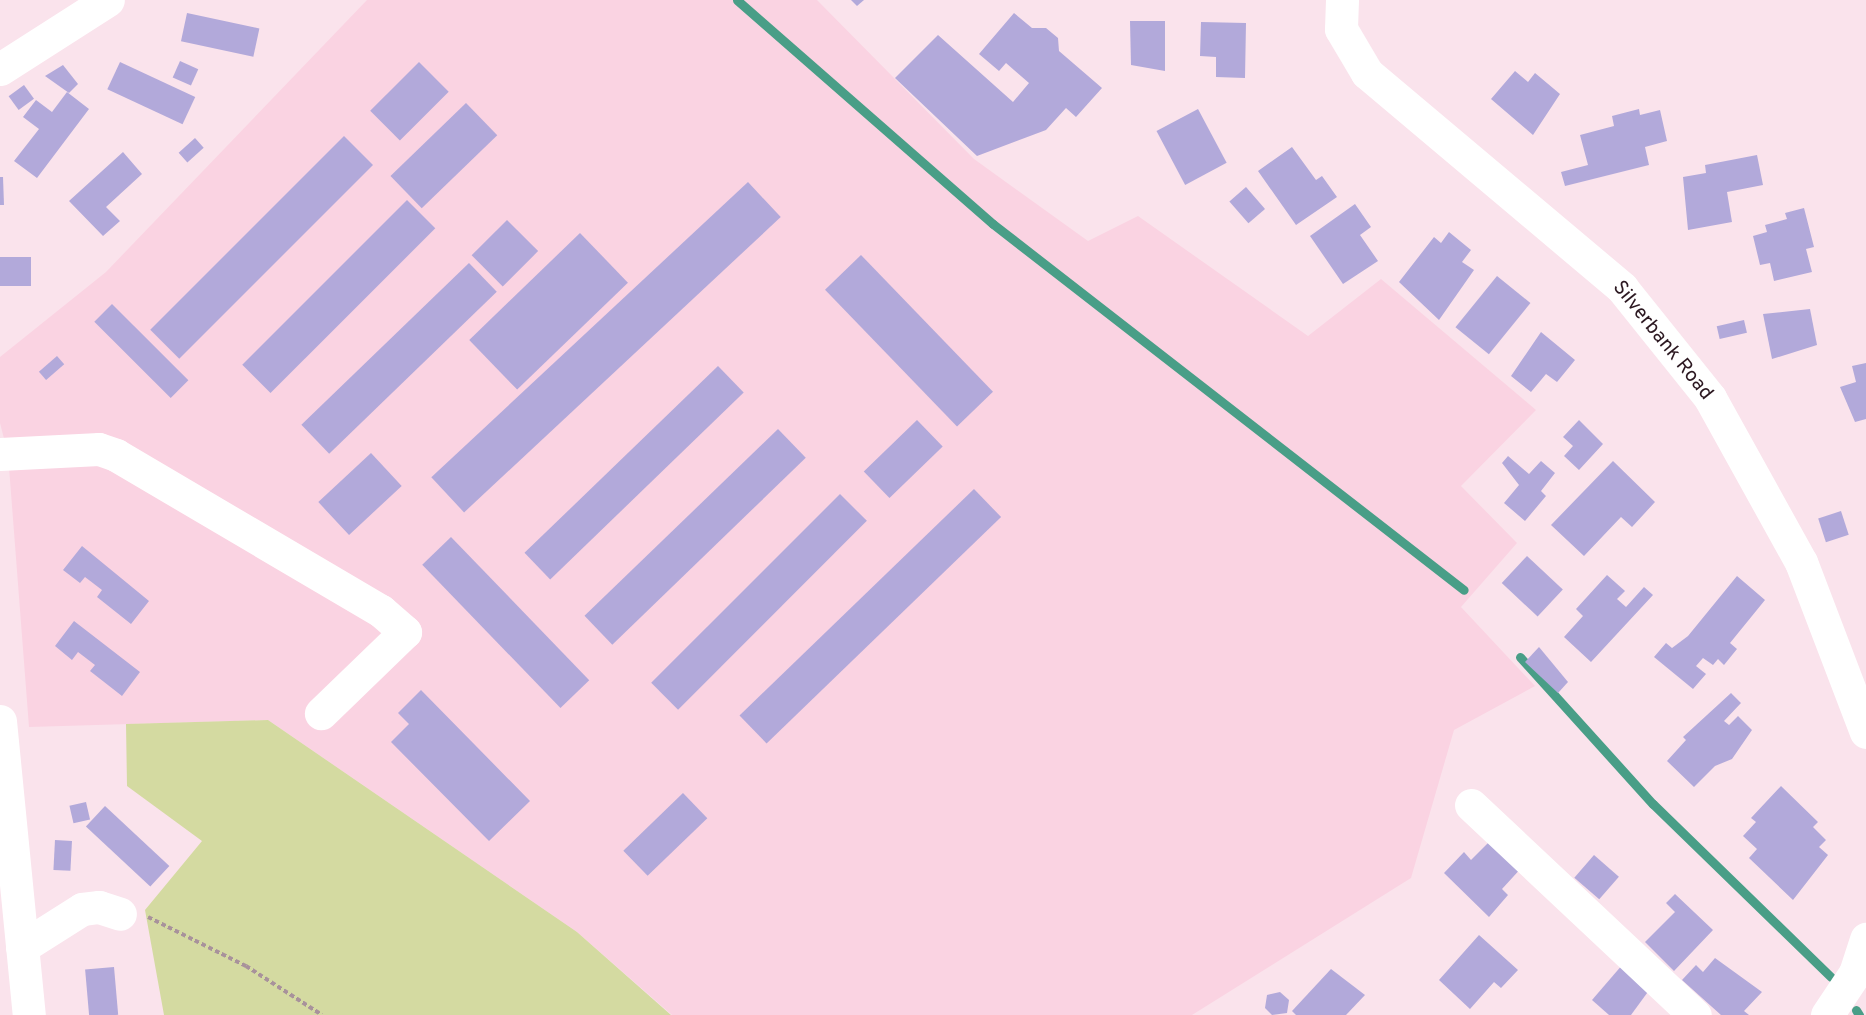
<!DOCTYPE html>
<style>
body{margin:0}
#map{position:relative;width:1866px;height:1015px;overflow:hidden;background:#fae3ec;font-family:Overpass,sans-serif}
div>[style]{position:absolute}
.built>*{inset:0;background:#fad3e2}
.green>*{inset:0;background:#d4daa1}
.stream>*{height:9px;margin:-4.5px;padding:0 4.5px;transform-origin:4.5px;border-radius:4.5px;background:#499e87}
.building>*{inset:0;background:#b2a9da;transform-origin:0 0}
.path>*{height:4px;margin-top:-2px;transform-origin:0;background:repeating-linear-gradient(90deg,#a8929b 0 4.5px,transparent 0 7.5px)}
.minor>*{height:33px;margin:-16.5px;padding:0 16.5px;transform-origin:16.5px;border-radius:16.5px;background:#fff}
span{translate:-50% -50%;white-space:nowrap;text-align:center;line-height:1.15;-webkit-text-stroke:5px #fff;paint-order:stroke}
.street-label{font-size:20px;color:#2c1821}
</style>
<div id="map">
<div class="built">
<div style="clip-path:polygon(367px 0,817px 0,974px 159px,1088px 241px,1138px 216px,1308px 336px,1381px 279px,1536px 410px,1461px 486px,1517px 543px,1461px 607px,1535px 686px,1454px 730px,1411px 878px,1192px 1015px,672px 1015px,577px 932px,268px 720px,29px 727px,8px 454px,0 423px,0 357px,106px 272px)"></div>
</div>
<div class="green">
<div style="clip-path:polygon(268px 720px,577px 932px,671px 1015px,164px 1015px,145px 910px,202px 841px,127px 786px,126px 724px)"></div>
</div>
<div class="stream">
<div style="left:737px;top:0;width:340px;rotate:41.2deg"></div>
<div style="left:993px;top:224px;width:596px;rotate:37.85deg"></div>
<div style="left:1520px;top:657px;width:198px;rotate:47.9deg"></div>
<div style="left:1653px;top:804px;width:248px;rotate:44.2deg"></div>
<div style="left:1856px;top:1010px;width:6px;rotate:59deg"></div>
</div>
<div class="building">
<div style="clip-path:polygon(851px 0,864px 0,857px 6px)"></div>
<div style="left:187px;top:13px;width:74px;height:29px;rotate:12deg"></div>
<div style="clip-path:polygon(1014px 13px,1032px 28px,1046px 28px,1058px 38px,1059px 51px,1102px 88px,1076px 117px,1066px 108px,1046px 130px,977px 156px,895px 78px,938px 35px,1013px 102px,1029px 83px,1006px 63px,999px 71px,979px 54px)"></div>
<div style="clip-path:polygon(1130px 21px,1165px 21px,1165px 71px,1131px 65px)"></div>
<div style="clip-path:polygon(1201px 22px,1246px 23px,1245px 78px,1216px 77px,1216px 57px,1200px 56px)"></div>
<div style="left:180px;top:61px;width:20px;height:18px;rotate:24deg"></div>
<div style="left:120px;top:62px;width:83px;height:30px;rotate:25deg"></div>
<div style="left:419px;top:62px;width:42px;height:69px;rotate:45deg"></div>
<div style="clip-path:polygon(63px 65px,78px 84px,69px 93px,45px 76px)"></div>
<div style="clip-path:polygon(1515px 71px,1528px 82px,1535px 73px,1560px 94px,1533px 135px,1491px 99px)"></div>
<div style="left:24px;top:85px;width:17px;height:19px;rotate:54deg"></div>
<div style="clip-path:polygon(67px 92px,89px 109px,37px 178px,14px 161px,39px 129px,23px 117px,36px 100px,52px 112px)"></div>
<div style="left:466px;top:103px;width:45px;height:105px;rotate:46deg"></div>
<div style="left:1198px;top:109px;width:61px;height:47px;rotate:62deg"></div>
<div style="clip-path:polygon(1639px 109px,1640px 115px,1660px 110px,1667px 141px,1645px 147px,1649px 165px,1565px 186px,1561px 172px,1588px 165px,1580px 135px,1614px 126px,1612px 116px)"></div>
<div style="left:344px;top:136px;width:41px;height:274px;rotate:45deg"></div>
<div style="left:195px;top:138px;width:13px;height:22px;rotate:48deg"></div>
<div style="clip-path:polygon(1292px 147px,1316px 180px,1322px 176px,1337px 197px,1296px 225px,1258px 171px)"></div>
<div style="clip-path:polygon(123px 152px,142px 174px,106px 207px,120px 221px,103px 236px,69px 201px)"></div>
<div style="clip-path:polygon(1757px 155px,1763px 185px,1727px 192px,1732px 222px,1688px 230px,1683px 177px,1706px 173px,1705px 165px)"></div>
<div style="clip-path:polygon(0 177px,3px 177px,4px 205px,0 205px)"></div>
<div style="left:748px;top:182px;width:48px;height:433px;rotate:47deg"></div>
<div style="left:1246px;top:187px;width:29px;height:22px;rotate:49deg"></div>
<div style="left:407px;top:200px;width:40px;height:233px;rotate:45deg"></div>
<div style="clip-path:polygon(1355px 204px,1371px 227px,1360px 235px,1378px 261px,1343px 284px,1310px 236px)"></div>
<div style="clip-path:polygon(1804px 208px,1814px 247px,1806px 249px,1812px 272px,1774px 281px,1770px 263px,1760px 265px,1753px 236px,1767px 232px,1765px 225px,1787px 219px,1785px 213px)"></div>
<div style="left:507px;top:220px;width:44px;height:50px;rotate:45deg"></div>
<div style="clip-path:polygon(1449px 232px,1471px 250px,1462px 262px,1474px 270px,1439px 320px,1399px 282px,1434px 237px,1441px 243px)"></div>
<div style="left:580px;top:233px;width:69px;height:154px;rotate:46deg"></div>
<div style="left:861px;top:255px;width:190px;height:50px;rotate:46deg"></div>
<div style="left:31px;top:257px;width:29px;height:31px;rotate:90deg"></div>
<div style="left:469px;top:263px;width:40px;height:233px;rotate:46deg"></div>
<div style="left:1497px;top:276px;width:43px;height:66px;rotate:39deg"></div>
<div style="left:112px;top:304px;width:108px;height:25px;rotate:45deg"></div>
<div style="clip-path:polygon(1810px 309px,1817px 345px,1772px 359px,1763px 314px)"></div>
<div style="left:1744px;top:320px;width:13px;height:28px;rotate:77deg"></div>
<div style="clip-path:polygon(1541px 332px,1575px 360px,1557px 382px,1546px 374px,1531px 392px,1511px 376px)"></div>
<div style="left:57px;top:356px;width:11px;height:24px;rotate:49deg"></div>
<div style="clip-path:polygon(1866px 363px,1866px 419px,1855px 422px,1840px 387px,1856px 382px,1852px 366px)"></div>
<div style="left:718px;top:366px;width:37px;height:269px;rotate:46deg"></div>
<div style="left:917px;top:420px;width:37px;height:74px;rotate:46deg"></div>
<div style="clip-path:polygon(1579px 420px,1603px 444px,1579px 470px,1564px 456px,1573px 446px,1563px 437px)"></div>
<div style="left:778px;top:429px;width:40px;height:269px;rotate:46deg"></div>
<div style="left:371px;top:453px;width:45px;height:72px;rotate:47deg"></div>
<div style="clip-path:polygon(1508px 456px,1529px 474px,1541px 461px,1555px 473px,1541px 491px,1546px 496px,1525px 521px,1504px 503px,1519px 485px,1502px 463px)"></div>
<div style="clip-path:polygon(1613px 461px,1655px 502px,1632px 527px,1621px 517px,1584px 556px,1551px 525px)"></div>
<div style="left:974px;top:489px;width:39px;height:326px;rotate:46deg"></div>
<div style="left:840px;top:494px;width:38px;height:267px;rotate:45deg"></div>
<div style="left:1841px;top:511px;width:25px;height:24px;rotate:72deg"></div>
<div style="left:451px;top:537px;width:199px;height:40px;rotate:46deg"></div>
<div style="clip-path:polygon(82px 546px,149px 601px,131px 624px,97px 597px,102px 590px,85px 577px,80px 583px,63px 570px)"></div>
<div style="left:1527px;top:556px;width:49px;height:37px;rotate:43deg"></div>
<div style="clip-path:polygon(1607px 575px,1625px 591px,1617px 599px,1626px 607px,1644px 587px,1653px 595px,1591px 662px,1564px 637px,1583px 616px,1576px 609px)"></div>
<div style="clip-path:polygon(1737px 576px,1765px 600px,1730px 643px,1737px 649px,1724px 665px,1718px 659px,1713px 665px,1703px 658px,1696px 666px,1706px 674px,1693px 689px,1654px 657px,1666px 643px,1672px 648px,1688px 636px)"></div>
<div style="clip-path:polygon(74px 621px,140px 672px,122px 696px,90px 671px,95px 665px,78px 652px,72px 660px,55px 646px)"></div>
<div style="clip-path:polygon(1539px 647px,1568px 682px,1558px 693px,1525px 662px)"></div>
<div style="clip-path:polygon(421px 690px,530px 801px,489px 841px,391px 742px,409px 724px,398px 713px)"></div>
<div style="clip-path:polygon(1731px 693px,1741px 703px,1724px 721px,1729px 725px,1738px 716px,1752px 730px,1732px 759px,1715px 766px,1694px 787px,1667px 761px,1686px 740px,1683px 737px)"></div>
<div style="clip-path:polygon(1781px 786px,1818px 822px,1813px 827px,1826px 840px,1819px 847px,1828px 855px,1793px 900px,1749px 858px,1757px 849px,1743px 836px,1756px 822px,1751px 818px)"></div>
<div style="left:683px;top:793px;width:35px;height:83px;rotate:46deg"></div>
<div style="left:86px;top:802px;width:18px;height:17px;rotate:77deg"></div>
<div style="left:105px;top:806px;width:88px;height:28px;rotate:43deg"></div>
<div style="clip-path:polygon(1494px 837px,1524px 865px,1502px 889px,1508px 895px,1489px 917px,1444px 873px,1464px 852px,1471px 860px)"></div>
<div style="left:55px;top:840px;width:17px;height:30px;rotate:3deg"></div>
<div style="left:1594px;top:855px;width:33px;height:30px;rotate:41deg"></div>
<div style="clip-path:polygon(1675px 894px,1713px 930px,1674px 971px,1645px 942px,1675px 912px,1666px 903px)"></div>
<div style="clip-path:polygon(1479px 935px,1518px 970px,1501px 988px,1494px 982px,1470px 1009px,1439px 980px)"></div>
<div style="clip-path:polygon(1715px 958px,1762px 992px,1744px 1011px,1749px 1015px,1721px 1015px,1682px 980px,1696px 965px,1703px 972px)"></div>
<div style="clip-path:polygon(1623px 964px,1650px 989px,1631px 1015px,1609px 1015px,1592px 1000px)"></div>
<div style="left:114px;top:967px;width:48px;height:29px;rotate:85deg"></div>
<div style="clip-path:polygon(1331px 969px,1365px 995px,1346px 1015px,1296px 1015px,1292px 1011px)"></div>
<div style="clip-path:polygon(1280px 992px,1289px 1000px,1287px 1013px,1272px 1015px,1265px 1008px,1267px 995px)"></div>
</div>
<div class="path">
<div style="left:148px;top:917px;width:110px;rotate:26.6deg"></div>
<div style="left:246px;top:966px;width:90px;rotate:32.8deg"></div>
</div>
<div class="minor">
<div style="left:1342px;top:0;width:29px;rotate:92deg"></div>
<div style="left:1341px;top:29px;width:51px;rotate:59.4deg"></div>
<div style="left:1367px;top:73px;width:334px;rotate:40.1deg"></div>
<div style="left:1622px;top:288px;width:141px;rotate:51.3deg"></div>
<div style="left:1710px;top:398px;width:188px;rotate:61deg"></div>
<div style="left:1801px;top:562px;width:182px;rotate:69.1deg"></div>
<div style="left:0;top:69px;width:128px;rotate:-32.6deg"></div>
<div style="left:0;top:454px;width:99px;rotate:-2.9deg"></div>
<div style="left:99px;top:449px;width:18px;rotate:19deg"></div>
<div style="left:116px;top:455px;width:308px;rotate:30.5deg"></div>
<div style="left:381px;top:611px;width:32px;rotate:41deg"></div>
<div style="left:405px;top:632px;width:117px;rotate:136deg"></div>
<div style="left:0;top:721px;width:295px;rotate:84.4deg"></div>
<div style="left:1471px;top:805px;width:307px;rotate:43.2deg"></div>
<div style="left:22px;top:947px;width:71px;rotate:-32.3deg"></div>
<div style="left:82px;top:909px;width:17px;rotate:-7deg"></div>
<div style="left:99px;top:907px;width:22px;rotate:18deg"></div>
<div style="left:1827px;top:1015px;width:50px;rotate:-56.3deg"></div>
<div style="left:1855px;top:973px;width:36px;rotate:-72deg"></div>
</div>
<div class="street-label">
<span style="left:1662px;top:341px;rotate:51deg">Silverbank Road</span>
</div>
</div>
